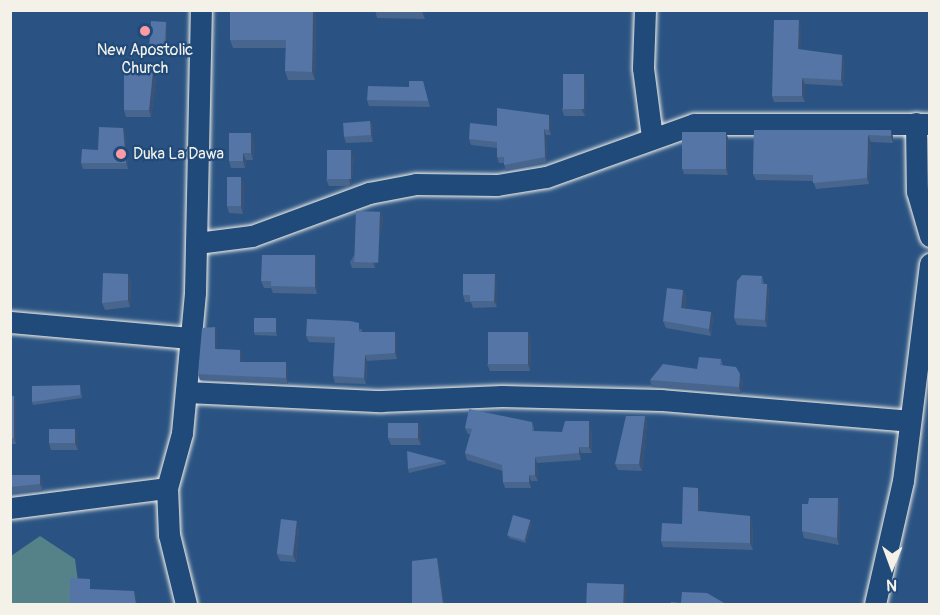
<!DOCTYPE html>
<style>
body{margin:0}
#map{position:relative;width:940px;height:615px;overflow:hidden;background:#2a5383;font-family:Pangolin,sans-serif}
div>[style]{position:absolute}
.green>*{inset:0;background:#558189}
.roads{filter:drop-shadow(0 0 2px #f4f1e8) drop-shadow(0 0 2px #f4f1e8)}
.street>*{height:21px;margin:-10.5px;padding:0 10.5px;transform-origin:10.5px;border-radius:10.5px;background:#1f4a7a}
.wall>*{inset:0;background:#48658e}
.shaded-wall>*{inset:0;background:#3b5274}
.building>*{inset:0;background:#5475a5;transform-origin:0 0}
.dots>*{width:16px;height:16px;translate:-50% -50%;box-sizing:border-box;border:3px solid #1f4a7a;border-radius:50%}
span{translate:-50% -50%;white-space:nowrap;text-align:center;line-height:1.15;-webkit-text-stroke:4.5px #1f4a7a;paint-order:stroke}
.poi-label{font-size:16px;color:#f4f1e8}
.left{translate:0 -50%;text-align:left}
.frame{position:absolute;inset:0;border:12px solid #f4f1e8;pointer-events:none}
.north{position:absolute;left:862px;top:537px;width:60px;height:60px;-webkit-text-stroke:4px #1f4a7a;paint-order:stroke;rotate:181deg;font-size:16px;font-weight:700;line-height:24px;text-align:center;color:#f4f1e8}
.north::after{content:'';display:block;margin:auto;width:21px;height:27px;background:#f4f1e8;clip-path:polygon(50% 0,100% 100%,50% 72%,0 100%)}
</style>
<div id="map">
<div class="green">
<div style="clip-path:polygon(40px 536px,75px 559px,81px 604px,11px 604px,11px 556px)"></div>
</div>
<div class="roads">
<div class="street">
<div style="left:645px;top:10px;width:58px;rotate:92deg"></div>
<div style="left:643px;top:68px;width:70px;rotate:82.6deg"></div>
<div style="left:916px;top:123px;width:68px;rotate:89.2deg"></div>
<div style="left:917px;top:191px;width:47px;rotate:73.9deg"></div>
<div style="left:197px;top:243px;width:55px;rotate:-7.3deg"></div>
<div style="left:252px;top:236px;width:125px;rotate:-20.2deg"></div>
<div style="left:369px;top:193px;width:48px;rotate:-10.8deg"></div>
<div style="left:416px;top:184px;width:81px;rotate:0.7deg"></div>
<div style="left:497px;top:185px;width:50px;rotate:-9.3deg"></div>
<div style="left:546px;top:177px;width:157px;rotate:-19.7deg"></div>
<div style="left:694px;top:124px;width:236px"></div>
<div style="left:10px;top:322px;width:181px;rotate:5.1deg"></div>
<div style="left:187px;top:392px;width:194px;rotate:2.7deg"></div>
<div style="left:381px;top:401px;width:121px;rotate:-2.4deg"></div>
<div style="left:502px;top:396px;width:159px;rotate:1.4deg"></div>
<div style="left:661px;top:400px;width:250px;rotate:4.8deg"></div>
<div style="left:10px;top:508px;width:158px;rotate:-7.3deg"></div>
<div style="left:186px;top:604px;width:71px;rotate:-103.8deg"></div>
<div style="left:169px;top:535px;width:47px;rotate:-92.4deg"></div>
<div style="left:167px;top:488px;width:57px;rotate:-74.7deg"></div>
<div style="left:182px;top:433px;width:142px;rotate:-84.7deg"></div>
<div style="left:195px;top:292px;width:282px;rotate:-88.8deg"></div>
<div style="left:875px;top:604px;width:126px;rotate:-77.2deg"></div>
<div style="left:903px;top:481px;width:219px;rotate:-82.9deg"></div>
</div>
</div>
<div class="wall">
<div style="clip-path:polygon(316px 10px,315px 80px,288px 80px,285px 71px,286px 48px,233px 48px,230px 40px)"></div>
<div style="clip-path:polygon(375px 10px,425px 10px,425px 19px,377px 18px)"></div>
<div style="clip-path:polygon(166px 22px,167px 25px,167px 48px,152px 47px,151px 44px)"></div>
<div style="clip-path:polygon(801px 26px,801px 50px,842px 55px,844px 61px,843px 86px,805px 84px,805px 102px,774px 102px,772px 96px)"></div>
<div style="clip-path:polygon(156px 79px,151px 117px,126px 117px,124px 110px)"></div>
<div style="clip-path:polygon(423px 81px,430px 107px,369px 106px,367px 100px,409px 87px)"></div>
<div style="clip-path:polygon(586px 81px,585px 116px,564px 116px,562px 109px)"></div>
<div style="clip-path:polygon(551px 120px,551px 135px,546px 135px,547px 163px,506px 171px,504px 163px,499px 163px,497px 157px,497px 148px,471px 145px,469px 139px,497px 126px)"></div>
<div style="clip-path:polygon(370px 121px,373px 128px,373px 142px,346px 143px,344px 137px)"></div>
<div style="clip-path:polygon(123px 128px,125px 133px,128px 169px,83px 169px,81px 163px,98px 150px)"></div>
<div style="clip-path:polygon(754px 130px,891px 130px,893px 137px,893px 143px,871px 142px,869px 184px,816px 189px,813px 181px,756px 180px,753px 174px)"></div>
<div style="clip-path:polygon(728px 138px,728px 175px,684px 174px,682px 168px)"></div>
<div style="clip-path:polygon(254px 140px,253px 160px,246px 160px,245px 168px,231px 168px,229px 161px)"></div>
<div style="clip-path:polygon(354px 157px,351px 186px,329px 186px,326px 179px)"></div>
<div style="clip-path:polygon(244px 184px,243px 214px,229px 213px,227px 206px)"></div>
<div style="clip-path:polygon(380px 212px,383px 218px,375px 268px,352px 268px,350px 262px)"></div>
<div style="clip-path:polygon(315px 255px,317px 262px,317px 294px,273px 293px,271px 288px,264px 288px,261px 281px)"></div>
<div style="clip-path:polygon(762px 276px,764px 284px,767px 284px,769px 291px,767px 327px,737px 325px,734px 318px)"></div>
<div style="clip-path:polygon(497px 280px,497px 307px,473px 308px,471px 302px,465px 302px,463px 295px)"></div>
<div style="clip-path:polygon(131px 281px,130px 307px,105px 310px,102px 303px)"></div>
<div style="clip-path:polygon(683px 290px,686px 297px,685px 309px,711px 312px,713px 318px,711px 336px,666px 328px,663px 321px)"></div>
<div style="clip-path:polygon(277px 322px,277px 336px,255px 335px,254px 332px)"></div>
<div style="clip-path:polygon(215px 327px,217px 333px,217px 349px,240px 350px,242px 356px,242px 362px,288px 368px,288px 384px,200px 380px,198px 374px)"></div>
<div style="clip-path:polygon(362px 329px,362px 332px,397px 339px,397px 359px,367px 361px,366px 384px,335px 383px,333px 376px,335px 343px,309px 342px,306px 336px)"></div>
<div style="clip-path:polygon(528px 332px,531px 339px,530px 371px,490px 371px,487px 364px)"></div>
<div style="clip-path:polygon(721px 359px,723px 366px,743px 381px,741px 394px,652px 387px,650px 380px,697px 369px)"></div>
<div style="clip-path:polygon(80px 385px,82px 398px,33px 405px,32px 402px)"></div>
<div style="clip-path:polygon(10px 396px,14px 396px,16px 403px,16px 444px,10px 444px)"></div>
<div style="clip-path:polygon(645px 416px,647px 423px,642px 471px,618px 470px,615px 464px)"></div>
<div style="clip-path:polygon(532px 422px,534px 428px,534px 431px,562px 432px,591px 428px,592px 453px,581px 453px,581px 460px,537px 463px,538px 481px,531px 481px,531px 488px,505px 488px,503px 482px,503px 471px,467px 460px,465px 453px,470px 434px,468px 434px,465px 428px)"></div>
<div style="clip-path:polygon(418px 423px,421px 430px,421px 445px,391px 445px,388px 438px)"></div>
<div style="clip-path:polygon(78px 436px,78px 450px,51px 450px,49px 443px)"></div>
<div style="clip-path:polygon(445px 461px,446px 464px,409px 473px,408px 469px)"></div>
<div style="clip-path:polygon(10px 475px,40px 475px,42px 482px,43px 491px,10px 494px)"></div>
<div style="clip-path:polygon(700px 494px,700px 511px,750px 516px,752px 522px,753px 550px,663px 547px,661px 541px,682px 524px)"></div>
<div style="clip-path:polygon(838px 498px,840px 505px,839px 545px,804px 538px,802px 531px)"></div>
<div style="clip-path:polygon(530px 520px,531px 524px,526px 543px,509px 538px,508px 535px)"></div>
<div style="clip-path:polygon(299px 528px,296px 562px,280px 561px,277px 554px)"></div>
</div>
<div class="shaded-wall">
<div style="clip-path:polygon(313px 10px,316px 10px,315px 80px,312px 72px)"></div>
<div style="clip-path:polygon(422px 10px,425px 10px,425px 19px,422px 12px)"></div>
<div style="clip-path:polygon(799px 20px,801px 26px,801px 55px,798px 49px)"></div>
<div style="clip-path:polygon(166px 22px,167px 25px,167px 48px,166px 44px)"></div>
<div style="clip-path:polygon(842px 55px,844px 61px,843px 86px,841px 80px)"></div>
<div style="clip-path:polygon(153px 72px,156px 79px,151px 117px,149px 110px)"></div>
<div style="clip-path:polygon(584px 74px,586px 81px,585px 116px,582px 110px)"></div>
<div style="clip-path:polygon(802px 78px,805px 84px,805px 102px,802px 96px)"></div>
<div style="clip-path:polygon(549px 115px,551px 120px,551px 135px,549px 130px)"></div>
<div style="clip-path:polygon(370px 121px,373px 128px,373px 142px,371px 135px)"></div>
<div style="clip-path:polygon(123px 128px,125px 133px,128px 169px,126px 163px)"></div>
<div style="clip-path:polygon(544px 129px,546px 135px,547px 163px,545px 157px)"></div>
<div style="clip-path:polygon(891px 130px,893px 137px,893px 143px,891px 136px)"></div>
<div style="clip-path:polygon(726px 132px,728px 138px,728px 175px,726px 169px)"></div>
<div style="clip-path:polygon(251px 133px,254px 140px,253px 160px,251px 153px)"></div>
<div style="clip-path:polygon(868px 135px,871px 142px,869px 184px,867px 178px)"></div>
<div style="clip-path:polygon(351px 150px,354px 157px,351px 186px,349px 179px)"></div>
<div style="clip-path:polygon(243px 153px,246px 160px,245px 168px,243px 161px)"></div>
<div style="clip-path:polygon(241px 177px,244px 184px,243px 214px,241px 207px)"></div>
<div style="clip-path:polygon(380px 212px,383px 218px,375px 268px,373px 262px)"></div>
<div style="clip-path:polygon(315px 255px,317px 262px,317px 294px,315px 287px)"></div>
<div style="clip-path:polygon(128px 274px,131px 281px,130px 307px,128px 300px)"></div>
<div style="clip-path:polygon(495px 274px,497px 280px,497px 307px,494px 301px)"></div>
<div style="clip-path:polygon(767px 284px,769px 291px,767px 327px,765px 320px)"></div>
<div style="clip-path:polygon(683px 290px,686px 297px,684px 315px,681px 308px)"></div>
<div style="clip-path:polygon(711px 312px,713px 318px,711px 336px,709px 329px)"></div>
<div style="clip-path:polygon(276px 318px,277px 322px,277px 336px,276px 332px)"></div>
<div style="clip-path:polygon(215px 327px,217px 333px,217px 355px,215px 349px)"></div>
<div style="clip-path:polygon(395px 332px,397px 339px,397px 359px,395px 353px)"></div>
<div style="clip-path:polygon(528px 332px,531px 339px,530px 371px,528px 364px)"></div>
<div style="clip-path:polygon(240px 350px,242px 356px,242px 368px,240px 362px)"></div>
<div style="clip-path:polygon(365px 355px,367px 361px,366px 384px,364px 378px)"></div>
<div style="clip-path:polygon(286px 362px,288px 368px,288px 384px,286px 378px)"></div>
<div style="clip-path:polygon(740px 374px,743px 381px,741px 394px,739px 387px)"></div>
<div style="clip-path:polygon(14px 396px,16px 403px,16px 444px,14px 438px)"></div>
<div style="clip-path:polygon(645px 416px,647px 423px,642px 471px,639px 464px)"></div>
<div style="clip-path:polygon(589px 421px,591px 428px,592px 453px,589px 447px)"></div>
<div style="clip-path:polygon(418px 423px,421px 430px,421px 445px,418px 438px)"></div>
<div style="clip-path:polygon(75px 429px,78px 436px,78px 450px,75px 443px)"></div>
<div style="clip-path:polygon(579px 447px,581px 453px,581px 460px,579px 453px)"></div>
<div style="clip-path:polygon(535px 457px,537px 463px,538px 481px,535px 475px)"></div>
<div style="clip-path:polygon(40px 475px,42px 482px,43px 491px,40px 484px)"></div>
<div style="clip-path:polygon(529px 475px,531px 481px,531px 488px,529px 482px)"></div>
<div style="clip-path:polygon(698px 488px,700px 494px,700px 517px,698px 511px)"></div>
<div style="clip-path:polygon(838px 498px,840px 505px,839px 545px,837px 538px)"></div>
<div style="clip-path:polygon(750px 516px,752px 522px,753px 550px,750px 543px)"></div>
<div style="clip-path:polygon(530px 520px,531px 524px,526px 543px,525px 540px)"></div>
<div style="clip-path:polygon(297px 521px,299px 528px,296px 562px,293px 555px)"></div>
<div style="clip-path:polygon(437px 558px,439px 564px,445px 604px,443px 604px)"></div>
<div style="clip-path:polygon(624px 584px,627px 591px,626px 604px,623px 604px)"></div>
<div style="clip-path:polygon(134px 591px,137px 597px,137px 604px,136px 604px)"></div>
</div>
<div class="building">
<div style="clip-path:polygon(230px 10px,313px 10px,312px 72px,285px 71px,286px 40px,230px 40px)"></div>
<div style="clip-path:polygon(375px 10px,422px 10px,422px 12px)"></div>
<div style="clip-path:polygon(774px 20px,799px 20px,798px 49px,842px 55px,841px 80px,802px 78px,802px 96px,772px 96px)"></div>
<div style="left:151px;top:21px;width:15px;height:23px;rotate:4deg"></div>
<div style="clip-path:polygon(124px 69px,153px 72px,149px 110px,124px 110px)"></div>
<div style="left:563px;top:74px;width:21px;height:35px"></div>
<div style="clip-path:polygon(409px 81px,423px 81px,428px 101px,367px 100px,368px 86px,409px 87px)"></div>
<div style="clip-path:polygon(497px 108px,549px 115px,549px 130px,544px 129px,545px 157px,504px 165px,504px 157px,497px 157px,497px 142px,469px 139px,470px 123px,497px 126px)"></div>
<div style="left:370px;top:121px;width:14px;height:27px;rotate:86deg"></div>
<div style="clip-path:polygon(99px 127px,123px 128px,126px 163px,81px 163px,82px 149px,98px 150px)"></div>
<div style="clip-path:polygon(754px 130px,891px 130px,891px 136px,868px 135px,867px 178px,813px 183px,813px 175px,753px 174px)"></div>
<div style="left:726px;top:132px;width:37px;height:44px;rotate:90deg"></div>
<div style="clip-path:polygon(229px 133px,251px 133px,251px 153px,243px 153px,243px 161px,229px 161px)"></div>
<div style="left:327px;top:150px;width:24px;height:29px"></div>
<div style="left:227px;top:177px;width:14px;height:29px"></div>
<div style="left:356px;top:211px;width:24px;height:51px;rotate:2deg"></div>
<div style="clip-path:polygon(262px 255px,315px 255px,315px 287px,271px 286px,271px 281px,261px 281px)"></div>
<div style="clip-path:polygon(103px 273px,128px 274px,128px 300px,102px 303px)"></div>
<div style="clip-path:polygon(463px 274px,495px 274px,494px 301px,470px 301px,470px 295px,463px 295px)"></div>
<div style="clip-path:polygon(742px 275px,762px 276px,761px 284px,767px 284px,765px 320px,734px 318px,737px 281px)"></div>
<div style="clip-path:polygon(667px 288px,683px 290px,681px 308px,711px 312px,709px 329px,663px 321px)"></div>
<div style="left:254px;top:318px;width:22px;height:14px"></div>
<div style="clip-path:polygon(307px 319px,350px 321px,359px 323px,359px 332px,395px 332px,395px 353px,365px 355px,364px 378px,333px 376px,335px 337px,306px 336px)"></div>
<div style="clip-path:polygon(215px 327px,215px 349px,240px 350px,240px 362px,286px 362px,286px 378px,198px 374px,202px 328px)"></div>
<div style="left:488px;top:332px;width:40px;height:32px"></div>
<div style="clip-path:polygon(699px 357px,721px 359px,720px 365px,736px 367px,740px 374px,739px 387px,650px 380px,663px 364px,697px 369px)"></div>
<div style="clip-path:polygon(80px 385px,80px 395px,32px 402px,32px 386px)"></div>
<div style="left:10px;top:396px;width:4px;height:42px"></div>
<div style="clip-path:polygon(469px 409px,532px 422px,532px 431px,562px 432px,565px 421px,589px 421px,589px 447px,579px 447px,579px 453px,535px 457px,535px 475px,529px 475px,529px 482px,503px 482px,502px 465px,465px 453px,472px 429px,465px 428px)"></div>
<div style="clip-path:polygon(626px 416px,645px 416px,639px 464px,615px 464px)"></div>
<div style="left:388px;top:423px;width:30px;height:15px"></div>
<div style="left:49px;top:429px;width:26px;height:14px"></div>
<div style="clip-path:polygon(407px 451px,445px 461px,408px 469px)"></div>
<div style="clip-path:polygon(10px 475px,40px 475px,40px 484px,10px 487px)"></div>
<div style="clip-path:polygon(683px 487px,698px 488px,698px 511px,750px 516px,750px 543px,661px 541px,662px 523px,682px 524px)"></div>
<div style="clip-path:polygon(809px 498px,838px 498px,837px 538px,802px 531px,802px 504px,808px 504px)"></div>
<div style="left:513px;top:515px;width:18px;height:21px;rotate:16deg"></div>
<div style="left:281px;top:519px;width:16px;height:35px;rotate:7deg"></div>
<div style="clip-path:polygon(437px 558px,443px 604px,412px 604px,412px 561px)"></div>
<div style="clip-path:polygon(70px 578px,90px 579px,90px 589px,134px 591px,136px 604px,70px 604px)"></div>
<div style="left:587px;top:583px;width:37px;height:21px;rotate:2deg"></div>
<div style="clip-path:polygon(682px 592px,707px 593px,726px 604px,671px 604px,671px 602px,681px 603px)"></div>
</div>
<div class="dots">
<div style="left:145px;top:31px;background:#ff9aa2"></div>
<div style="left:121px;top:154px;background:#ff9aa2"></div>
</div>
<div class="poi-label">
<span style="left:145px;top:59px">New Apostolic<br>Church</span>
<span class="left" style="left:133px;top:154px">Duka La Dawa</span>
</div>
<div class="frame"></div>
<div class="north">N</div>
</div>
